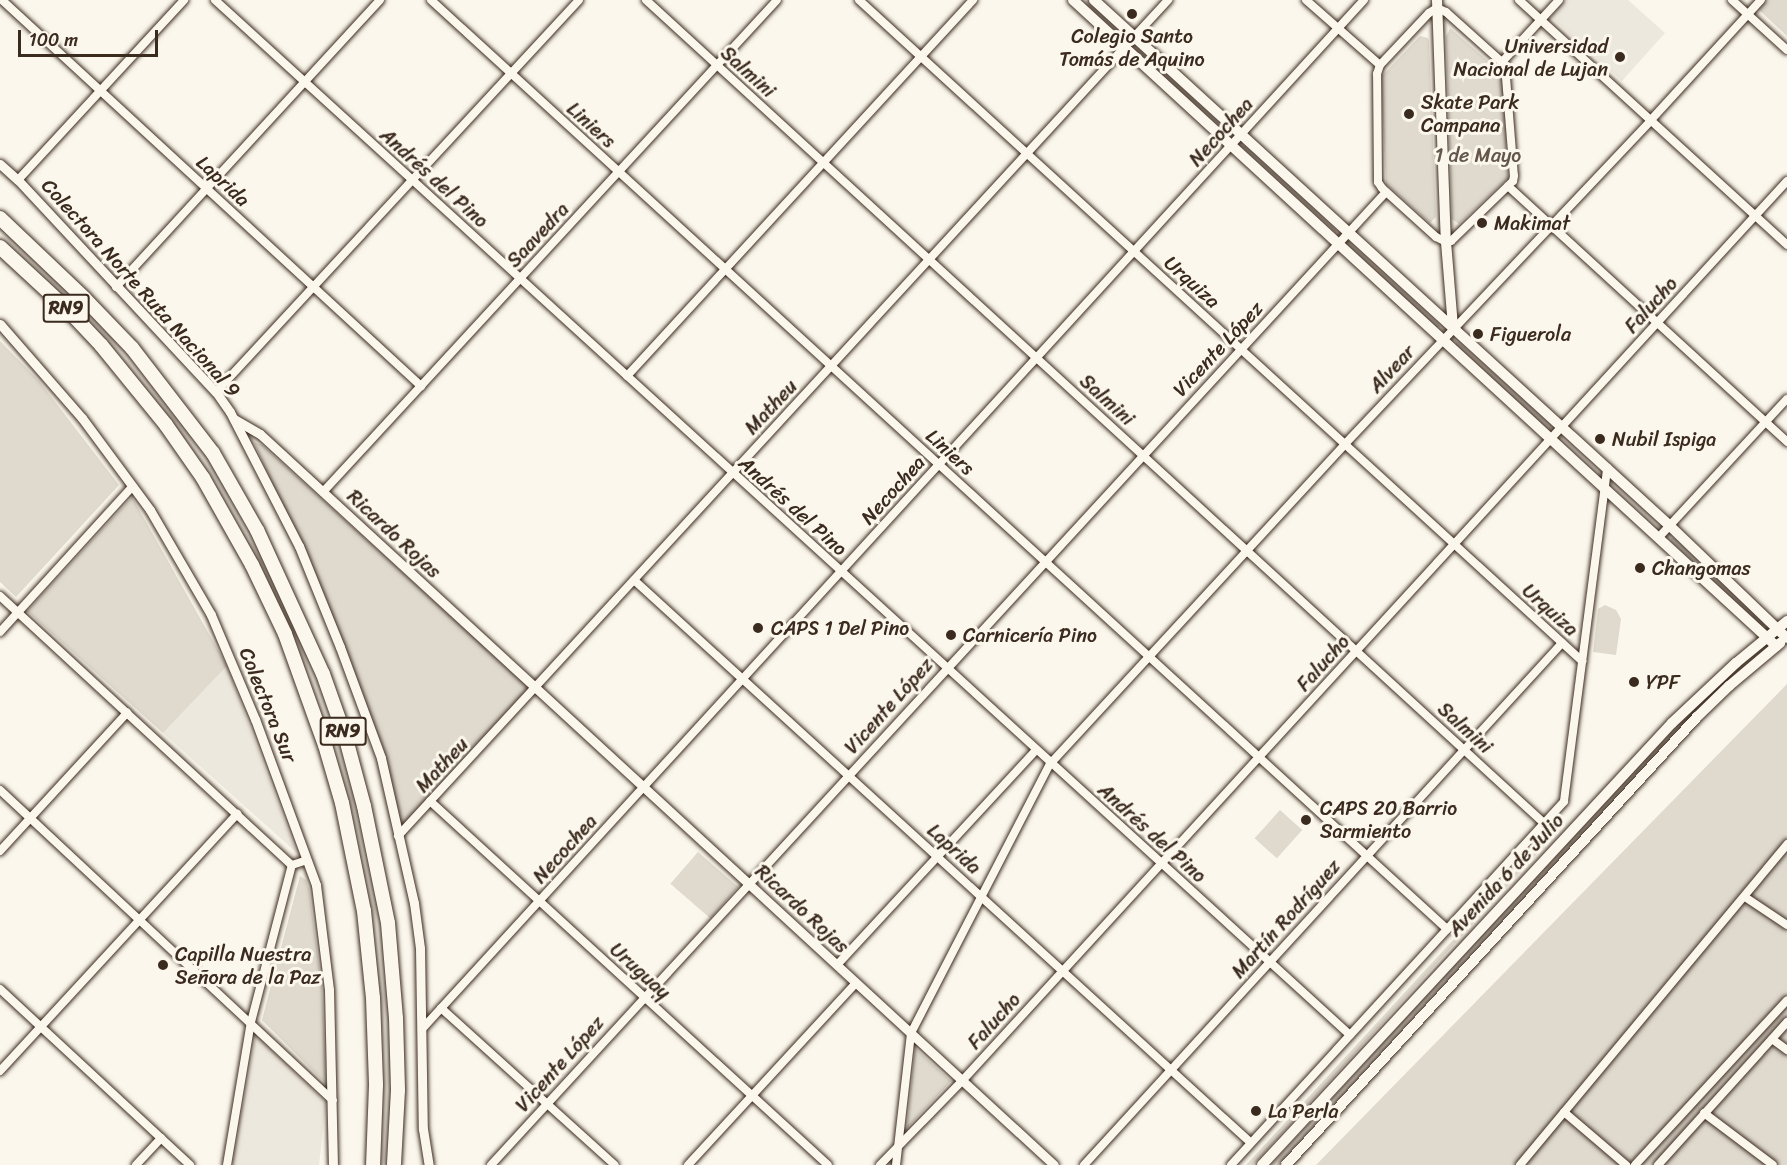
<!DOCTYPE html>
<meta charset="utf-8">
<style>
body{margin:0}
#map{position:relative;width:1787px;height:1165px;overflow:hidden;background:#fbf7ec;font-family:Sriracha,sans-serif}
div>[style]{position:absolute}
.built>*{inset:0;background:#ede8dd}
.green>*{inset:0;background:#dfd9ce;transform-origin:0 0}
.roads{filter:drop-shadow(0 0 2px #3b2a1e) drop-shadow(0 0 2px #3b2a1e)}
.minor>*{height:8px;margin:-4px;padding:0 4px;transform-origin:4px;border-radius:4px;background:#fbf7ec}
.tertiary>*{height:9px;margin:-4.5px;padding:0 4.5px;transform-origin:4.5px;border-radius:4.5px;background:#fbf7ec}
.secondary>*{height:10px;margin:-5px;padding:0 5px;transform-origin:5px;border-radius:5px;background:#fbf7ec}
.motorway>*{height:14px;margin:-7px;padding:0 7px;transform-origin:7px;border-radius:7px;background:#fbf7ec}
.dots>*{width:16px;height:16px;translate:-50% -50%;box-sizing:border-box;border:3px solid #fbf7ec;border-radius:50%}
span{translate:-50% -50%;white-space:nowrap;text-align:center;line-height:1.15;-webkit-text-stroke:6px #fbf7ec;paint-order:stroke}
.shield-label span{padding:2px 4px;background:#fbf7ec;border:2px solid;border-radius:4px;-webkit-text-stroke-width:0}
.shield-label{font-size:18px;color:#3b2a1e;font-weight:700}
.poi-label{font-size:20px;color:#3b2a1e}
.right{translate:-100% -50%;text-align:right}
.left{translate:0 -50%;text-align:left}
.street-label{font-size:20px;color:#3b2a1e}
.park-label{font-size:20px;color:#64564a}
.scale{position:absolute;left:18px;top:30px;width:140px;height:27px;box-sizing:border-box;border:3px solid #3b2a1e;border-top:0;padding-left:8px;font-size:18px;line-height:21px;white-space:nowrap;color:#3b2a1e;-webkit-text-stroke:4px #fbf7ec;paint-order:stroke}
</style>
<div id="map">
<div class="built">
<div style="clip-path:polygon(1565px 0,1628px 0,1665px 33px,1622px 81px,1551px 17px)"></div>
<div style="clip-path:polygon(227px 666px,296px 852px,163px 733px)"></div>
<div style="clip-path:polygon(256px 1035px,326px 1103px,319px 1165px,232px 1165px)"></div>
</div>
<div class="green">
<div style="clip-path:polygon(1762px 0,1787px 0,1787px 36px,1756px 7px)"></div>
<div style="clip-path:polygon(1450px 28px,1503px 74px,1508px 178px,1459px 224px,1452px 219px,1446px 37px)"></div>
<div style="clip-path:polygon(1420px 36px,1428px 38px,1429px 42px,1436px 217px,1430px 223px,1386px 184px,1381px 77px)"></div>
<div style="clip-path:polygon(1138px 48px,1229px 132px,1230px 135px,1134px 50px)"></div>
<div style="clip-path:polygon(1241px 146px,1245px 146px,1336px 230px,1336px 233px)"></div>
<div style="clip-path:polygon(1346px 239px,1439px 324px,1440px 327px,1436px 327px,1345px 243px)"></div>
<div style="clip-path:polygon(0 341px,39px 381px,119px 485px,16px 597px,0 582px)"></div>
<div style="clip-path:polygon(1456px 342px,1459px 342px,1551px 425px,1551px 429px,1547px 429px,1456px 345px)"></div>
<div style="clip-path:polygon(254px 442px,262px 445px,532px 690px,398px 836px,381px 758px,299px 546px)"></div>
<div style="clip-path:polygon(132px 497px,227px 666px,163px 733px,27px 611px)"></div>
<div style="clip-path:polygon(1671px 538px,1674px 538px,1764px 622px,1764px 626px,1761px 626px,1671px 541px)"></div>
<div style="clip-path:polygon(1605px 605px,1616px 610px,1621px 619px,1616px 655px,1593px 652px,1598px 609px)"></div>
<div style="clip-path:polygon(1764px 647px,1713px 693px,1278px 1165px,1271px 1165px,1590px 817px,1711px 691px)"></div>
<div style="clip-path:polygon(1787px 684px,1787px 1165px,1316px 1165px)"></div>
<div style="left:1280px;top:810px;width:30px;height:38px;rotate:42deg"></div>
<div style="clip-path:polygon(1563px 825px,1253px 1165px,1246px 1165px,1556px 828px)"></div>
<div style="left:698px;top:852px;width:53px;height:42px;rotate:41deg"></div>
<div style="clip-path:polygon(300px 876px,306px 880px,309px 889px,322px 988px,326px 1084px,262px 1020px)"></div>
<div style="clip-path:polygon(915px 1048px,951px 1081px,907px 1128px)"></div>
</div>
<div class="roads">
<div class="minor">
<div style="left:2px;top:0;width:570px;rotate:42.65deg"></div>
<div style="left:215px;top:0;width:1536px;rotate:42.36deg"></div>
<div style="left:431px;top:0;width:1377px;rotate:42.44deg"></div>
<div style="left:646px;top:0;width:1219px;rotate:42.51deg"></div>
<div style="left:859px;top:0;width:980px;rotate:42.43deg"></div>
<div style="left:1306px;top:0;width:98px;rotate:41.3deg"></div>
<div style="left:1519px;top:0;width:363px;rotate:42.4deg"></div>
<div style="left:1732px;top:0;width:74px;rotate:42.3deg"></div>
<div style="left:1437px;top:8px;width:10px;rotate:24deg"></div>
<div style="left:1446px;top:12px;width:79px;rotate:41.9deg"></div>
<div style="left:1505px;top:65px;width:111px;rotate:85.4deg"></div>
<div style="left:1514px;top:176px;width:5px;rotate:101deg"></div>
<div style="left:1513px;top:181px;width:86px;rotate:135.9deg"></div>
<div style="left:1451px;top:241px;width:5px;rotate:169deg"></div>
<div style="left:1446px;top:242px;width:11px;rotate:-153deg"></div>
<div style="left:1436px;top:237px;width:73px;rotate:-137.8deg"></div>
<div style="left:1382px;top:188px;width:7px;rotate:-124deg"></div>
<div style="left:1378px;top:182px;width:108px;rotate:-90.5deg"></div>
<div style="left:1377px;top:74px;width:9px;rotate:-72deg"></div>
<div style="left:1380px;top:65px;width:71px;rotate:-46.7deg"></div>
<div style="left:1429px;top:13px;width:9px;rotate:-32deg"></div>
<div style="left:1502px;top:62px;width:84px;rotate:-47.4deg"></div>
<div style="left:18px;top:180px;width:245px;rotate:-47.3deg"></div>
<div style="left:1508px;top:186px;width:379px;rotate:42.5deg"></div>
<div style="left:116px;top:287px;width:390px;rotate:-47.4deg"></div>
<div style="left:627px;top:376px;width:511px;rotate:-47.38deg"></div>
<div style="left:216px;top:392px;width:534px;rotate:-47.2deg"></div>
<div style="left:323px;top:492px;width:669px;rotate:-47.3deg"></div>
<div style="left:1659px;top:537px;width:188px;rotate:-47.2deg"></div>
<div style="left:634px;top:580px;width:835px;rotate:42.38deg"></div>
<div style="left:0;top:596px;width:397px;rotate:42.7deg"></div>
<div style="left:292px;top:865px;width:16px;rotate:-18deg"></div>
<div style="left:0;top:632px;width:197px;rotate:-47.7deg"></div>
<div style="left:0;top:790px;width:455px;rotate:43deg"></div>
<div style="left:430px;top:801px;width:539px;rotate:42.45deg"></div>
<div style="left:398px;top:836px;width:1137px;rotate:-47.35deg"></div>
<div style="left:0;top:851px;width:188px;rotate:-47.4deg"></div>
<div style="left:1745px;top:897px;width:50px;rotate:33.7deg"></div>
<div style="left:837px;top:965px;width:293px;rotate:-47.2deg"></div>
<div style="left:0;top:989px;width:259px;rotate:42.8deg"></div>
<div style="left:441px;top:1008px;width:234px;rotate:42.1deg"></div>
<div style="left:422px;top:1029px;width:1395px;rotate:-47.53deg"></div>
<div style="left:1772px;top:1039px;width:19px;rotate:36deg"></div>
<div style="left:0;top:1071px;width:350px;rotate:-47.3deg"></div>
<div style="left:1564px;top:1112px;width:82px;rotate:40.5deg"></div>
<div style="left:1704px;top:1113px;width:86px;rotate:37deg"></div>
<div style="left:136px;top:1165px;width:37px;rotate:-47deg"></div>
<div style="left:227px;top:1165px;width:145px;rotate:-80.5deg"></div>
<div style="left:251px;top:1022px;width:162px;rotate:-75.4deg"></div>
<div style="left:491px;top:1165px;width:1322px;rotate:-47.39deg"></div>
<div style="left:688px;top:1165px;width:248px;rotate:-47.3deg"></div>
<div style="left:880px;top:1165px;width:117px;rotate:-45.7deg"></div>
<div style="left:962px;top:1081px;width:1221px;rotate:-47.49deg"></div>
<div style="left:896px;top:1165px;width:133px;rotate:-83.5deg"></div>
<div style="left:911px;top:1033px;width:303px;rotate:-62.7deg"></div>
<div style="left:1050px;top:764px;width:435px;rotate:-47.3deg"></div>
<div style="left:1345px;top:444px;width:444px;rotate:-46.6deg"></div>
<div style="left:1650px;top:121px;width:164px;rotate:-47.5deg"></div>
<div style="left:1084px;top:1165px;width:708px;rotate:-47.52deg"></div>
<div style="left:1231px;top:1165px;width:493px;rotate:-47.5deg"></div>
<div style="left:1564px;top:801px;width:336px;rotate:-82.6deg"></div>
<div style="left:1520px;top:1165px;width:418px;rotate:-50.2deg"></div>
<div style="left:1635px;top:1165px;width:224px;rotate:-47.3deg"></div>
<div style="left:1658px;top:1165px;width:193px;rotate:-47.9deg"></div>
</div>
<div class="tertiary">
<div style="left:0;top:164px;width:24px;rotate:42deg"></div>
<div style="left:18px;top:180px;width:290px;rotate:47deg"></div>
<div style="left:216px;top:392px;width:24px;rotate:55deg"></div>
<div style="left:230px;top:412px;width:151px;rotate:62.8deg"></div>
<div style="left:299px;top:546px;width:109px;rotate:67.9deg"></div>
<div style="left:340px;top:647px;width:118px;rotate:69.7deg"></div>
<div style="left:381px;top:758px;width:149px;rotate:77.2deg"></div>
<div style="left:414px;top:903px;width:45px;rotate:82.4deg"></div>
<div style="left:420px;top:948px;width:181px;rotate:89.1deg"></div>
<div style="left:423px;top:1129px;width:36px;rotate:81deg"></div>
<div style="left:0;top:324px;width:125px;rotate:48.9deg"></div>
<div style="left:82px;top:418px;width:114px;rotate:53.5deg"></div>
<div style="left:150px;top:510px;width:121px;rotate:59.8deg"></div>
<div style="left:211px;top:615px;width:113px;rotate:67.1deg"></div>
<div style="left:255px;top:719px;width:177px;rotate:69.8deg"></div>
<div style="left:316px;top:885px;width:106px;rotate:82.9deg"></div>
<div style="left:329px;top:990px;width:175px;rotate:88.7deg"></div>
<div style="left:234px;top:419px;width:30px;rotate:30deg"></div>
<div style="left:260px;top:434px;width:1079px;rotate:42.63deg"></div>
</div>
<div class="secondary">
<div style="left:1073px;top:0;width:955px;rotate:42.58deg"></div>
<div style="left:1094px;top:0;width:779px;rotate:42.4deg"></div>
<div style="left:1669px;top:525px;width:163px;rotate:43.8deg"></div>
<div style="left:1437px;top:0;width:242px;rotate:87.9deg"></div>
<div style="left:1446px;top:242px;width:86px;rotate:85.3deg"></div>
<div style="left:1262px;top:1165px;width:603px;rotate:-47.15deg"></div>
<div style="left:1672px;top:723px;width:88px;rotate:-43.2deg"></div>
<div style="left:1736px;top:663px;width:66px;rotate:-39.5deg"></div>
<div style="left:1286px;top:1165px;width:608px;rotate:-47.47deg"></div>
<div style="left:1697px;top:717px;width:45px;rotate:-44.1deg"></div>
<div style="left:1729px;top:686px;width:67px;rotate:-40.1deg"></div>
</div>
<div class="motorway">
<div style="left:0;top:218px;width:117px;rotate:43.6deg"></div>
<div style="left:85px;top:299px;width:68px;rotate:46.2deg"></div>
<div style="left:132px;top:348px;width:133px;rotate:52.4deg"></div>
<div style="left:213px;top:453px;width:89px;rotate:60.3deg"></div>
<div style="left:257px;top:530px;width:158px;rotate:65.4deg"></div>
<div style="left:323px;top:674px;width:69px;rotate:70.5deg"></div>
<div style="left:346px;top:739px;width:69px;rotate:75deg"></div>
<div style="left:364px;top:806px;width:119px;rotate:78.4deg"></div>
<div style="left:388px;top:923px;width:95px;rotate:85.2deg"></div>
<div style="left:396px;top:1018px;width:72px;rotate:88.4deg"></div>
<div style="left:398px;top:1090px;width:75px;rotate:93.1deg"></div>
<div style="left:0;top:247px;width:94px;rotate:42.8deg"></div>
<div style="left:69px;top:311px;width:47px;rotate:46.7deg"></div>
<div style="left:101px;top:345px;width:103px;rotate:50.9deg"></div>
<div style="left:166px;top:425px;width:65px;rotate:55.1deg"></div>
<div style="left:203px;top:478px;width:100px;rotate:60.6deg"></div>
<div style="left:252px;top:565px;width:76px;rotate:64.4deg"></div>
<div style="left:285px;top:634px;width:118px;rotate:70.2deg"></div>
<div style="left:325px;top:745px;width:60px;rotate:73.7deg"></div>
<div style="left:342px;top:803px;width:110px;rotate:78.5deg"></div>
<div style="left:364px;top:911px;width:87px;rotate:84.1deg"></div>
<div style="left:373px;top:998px;width:87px;rotate:88deg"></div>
<div style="left:376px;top:1085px;width:80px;rotate:92.1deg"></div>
</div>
</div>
<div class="dots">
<div style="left:1132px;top:14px;background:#3b2a1e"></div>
<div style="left:1620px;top:57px;background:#3b2a1e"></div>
<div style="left:1409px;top:114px;background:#3b2a1e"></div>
<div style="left:1482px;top:223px;background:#3b2a1e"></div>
<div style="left:1478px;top:334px;background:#3b2a1e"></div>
<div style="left:1600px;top:439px;background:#3b2a1e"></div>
<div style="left:1640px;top:568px;background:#3b2a1e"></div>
<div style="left:758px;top:628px;background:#3b2a1e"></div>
<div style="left:951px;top:635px;background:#3b2a1e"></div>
<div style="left:1634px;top:682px;background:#3b2a1e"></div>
<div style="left:1306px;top:820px;background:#3b2a1e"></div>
<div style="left:163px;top:965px;background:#3b2a1e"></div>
<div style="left:1256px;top:1111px;background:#3b2a1e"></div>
</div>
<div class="shield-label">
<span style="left:66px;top:308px">RN9</span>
<span style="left:343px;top:731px">RN9</span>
</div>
<div class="poi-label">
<span style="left:1132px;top:48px">Colegio Santo<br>Tomás de Aquino</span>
<span class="right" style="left:1608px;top:58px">Universidad<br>Nacional de Lujan</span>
<span class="left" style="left:1421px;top:114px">Skate Park<br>Campana</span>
<span class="left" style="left:1494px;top:223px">Makimat</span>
<span class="left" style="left:1490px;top:334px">Figuerola</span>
<span class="left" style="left:1612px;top:439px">Nubil Ispiga</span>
<span class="left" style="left:1652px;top:568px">Changomas</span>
<span class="left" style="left:771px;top:628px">CAPS 1 Del Pino</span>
<span class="left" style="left:963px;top:635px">Carnicería Pino</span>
<span class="left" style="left:1646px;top:682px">YPF</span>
<span class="left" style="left:1320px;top:820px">CAPS 20 Barrio<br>Sarmiento</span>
<span class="left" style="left:175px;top:966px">Capilla Nuestra<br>Señora de la Paz</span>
<span class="left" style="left:1268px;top:1111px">La Perla</span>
</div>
<div class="street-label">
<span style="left:748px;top:72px;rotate:42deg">Salmini</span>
<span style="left:591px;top:125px;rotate:42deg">Liniers</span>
<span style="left:1221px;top:132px;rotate:-48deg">Necochea</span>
<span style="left:434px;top:178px;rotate:42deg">Andrés del Pino</span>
<span style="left:223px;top:181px;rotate:43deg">Laprida</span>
<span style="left:538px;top:235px;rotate:-47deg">Saavedra</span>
<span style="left:1192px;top:282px;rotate:42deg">Urquiza</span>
<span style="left:141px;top:288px;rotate:48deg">Colectora Norte Ruta Nacional 9</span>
<span style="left:1651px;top:305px;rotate:-48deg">Falucho</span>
<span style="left:1218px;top:349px;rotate:-47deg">Vicente López</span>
<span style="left:1392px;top:369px;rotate:-47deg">Alvear</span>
<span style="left:1107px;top:400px;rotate:42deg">Salmini</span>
<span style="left:771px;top:407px;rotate:-47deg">Matheu</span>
<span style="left:950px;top:452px;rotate:42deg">Liniers</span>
<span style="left:893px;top:490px;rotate:-48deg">Necochea</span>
<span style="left:793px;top:506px;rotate:42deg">Andrés del Pino</span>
<span style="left:394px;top:534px;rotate:43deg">Ricardo Rojas</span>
<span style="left:1550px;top:610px;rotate:42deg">Urquiza</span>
<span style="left:1323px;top:663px;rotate:-48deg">Falucho</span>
<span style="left:268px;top:705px;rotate:68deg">Colectora Sur</span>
<span style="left:889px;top:706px;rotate:-48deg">Vicente López</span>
<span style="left:1465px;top:728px;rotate:42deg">Salmini</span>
<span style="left:442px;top:765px;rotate:-47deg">Matheu</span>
<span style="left:1152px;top:833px;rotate:42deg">Andrés del Pino</span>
<span style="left:565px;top:849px;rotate:-48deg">Necochea</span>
<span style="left:954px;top:849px;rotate:42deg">Laprida</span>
<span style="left:1506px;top:875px;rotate:-47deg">Avenida 6 de Julio</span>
<span style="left:802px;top:909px;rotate:43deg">Ricardo Rojas</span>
<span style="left:1286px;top:919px;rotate:-48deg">Martín Rodríguez</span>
<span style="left:640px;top:971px;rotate:42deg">Uruguay</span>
<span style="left:994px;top:1021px;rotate:-48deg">Falucho</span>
<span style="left:560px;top:1064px;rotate:-48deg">Vicente López</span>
</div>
<div class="park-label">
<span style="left:1478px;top:155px">1 de Mayo</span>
</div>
<div class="scale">100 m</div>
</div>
